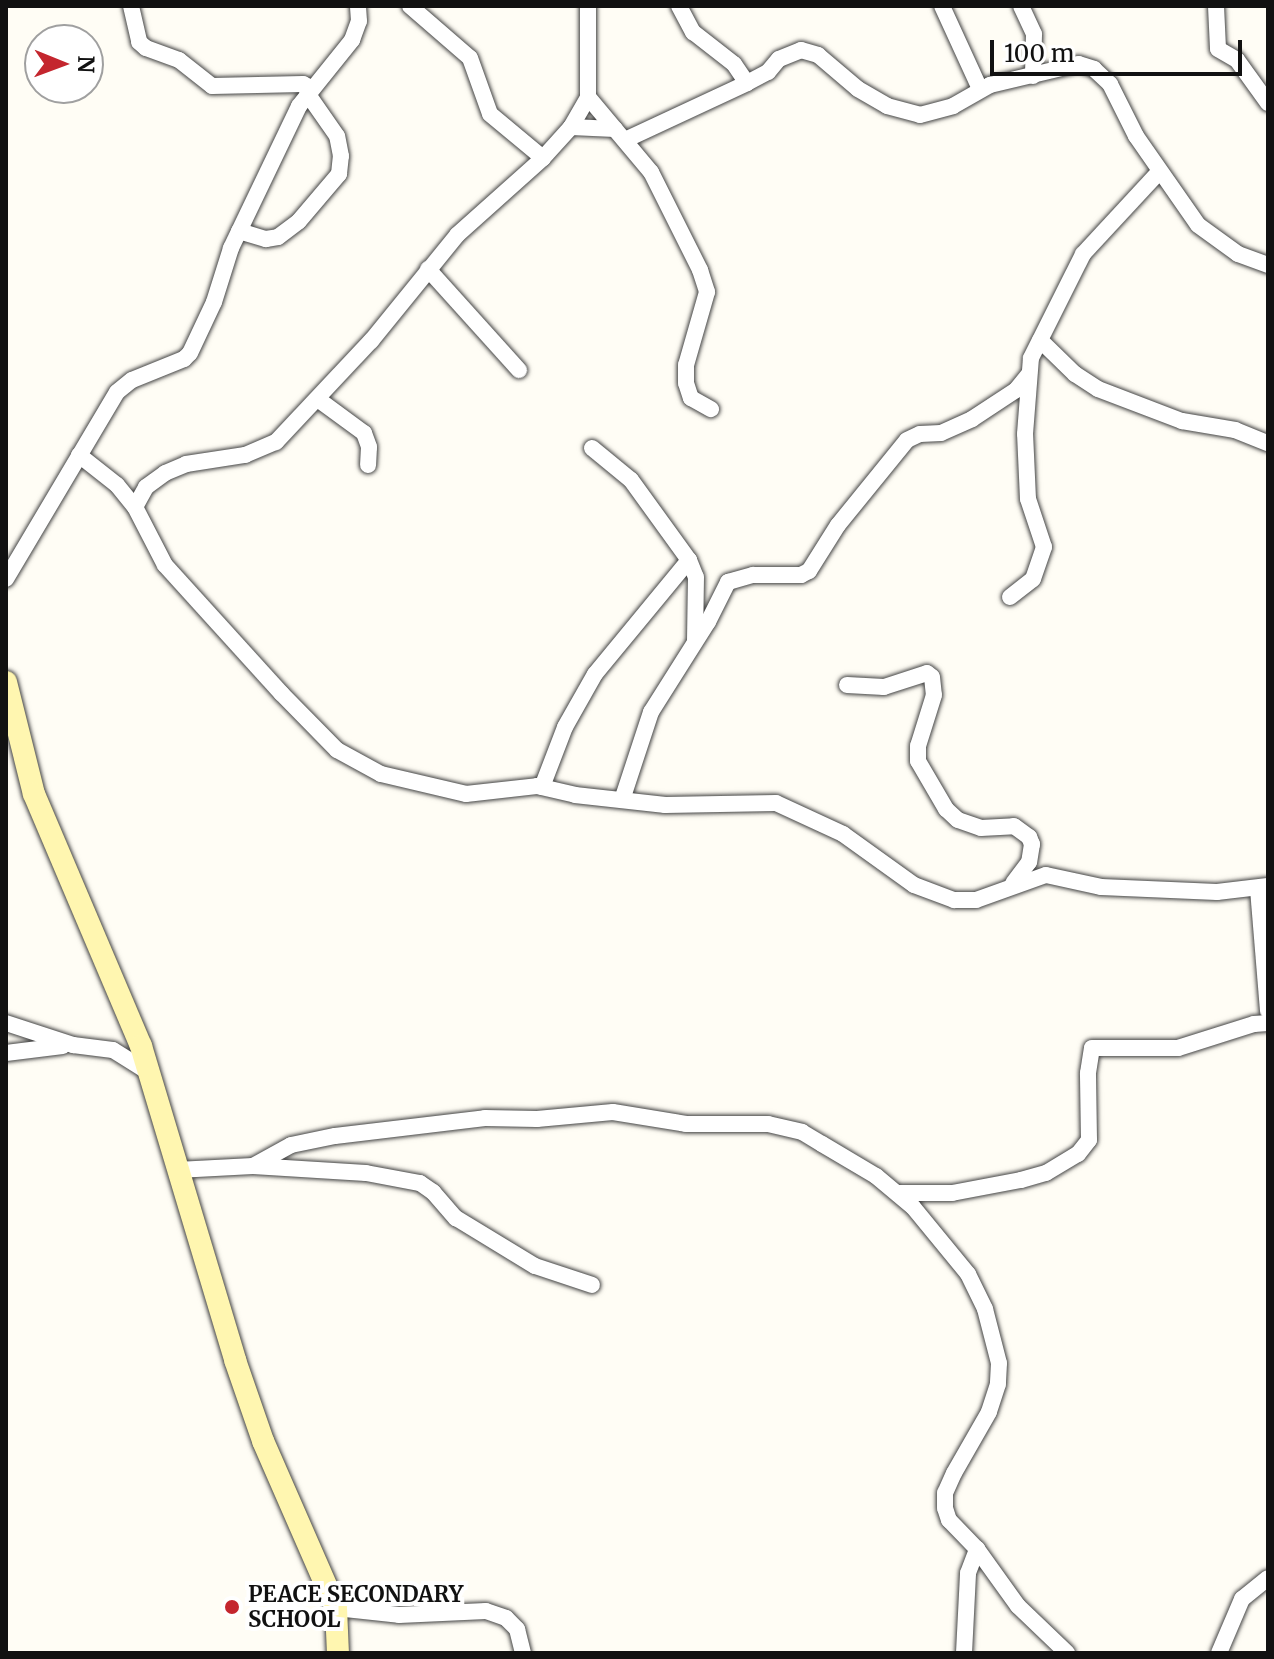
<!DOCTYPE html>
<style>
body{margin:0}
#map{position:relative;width:1274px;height:1659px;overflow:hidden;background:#fffdf5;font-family:Merriweather,serif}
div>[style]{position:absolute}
.roads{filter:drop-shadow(0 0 2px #444) drop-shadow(0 0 2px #444)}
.street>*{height:16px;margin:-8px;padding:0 8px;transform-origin:8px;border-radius:8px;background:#fff}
.secondary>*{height:22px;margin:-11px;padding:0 11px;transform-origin:11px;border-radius:11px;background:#fff6b0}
.dots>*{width:22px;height:22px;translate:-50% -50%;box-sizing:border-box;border:4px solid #fff;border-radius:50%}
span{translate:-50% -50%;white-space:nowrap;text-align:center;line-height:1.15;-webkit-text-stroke:8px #fff;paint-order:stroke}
.poi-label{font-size:22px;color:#111;font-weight:700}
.left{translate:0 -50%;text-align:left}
.frame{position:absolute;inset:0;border:8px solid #111;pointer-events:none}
.north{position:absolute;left:24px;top:24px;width:80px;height:80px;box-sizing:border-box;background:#fff;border:2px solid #a0a0a0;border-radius:50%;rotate:91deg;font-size:22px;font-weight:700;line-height:32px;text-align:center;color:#111}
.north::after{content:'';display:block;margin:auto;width:28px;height:36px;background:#c4262e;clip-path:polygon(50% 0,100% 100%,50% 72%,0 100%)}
.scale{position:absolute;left:990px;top:40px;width:252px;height:36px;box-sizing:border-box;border:4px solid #111;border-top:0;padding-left:10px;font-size:24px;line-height:28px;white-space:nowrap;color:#111;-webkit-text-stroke:6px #fff;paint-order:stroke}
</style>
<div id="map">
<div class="roads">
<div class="street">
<div style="left:131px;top:6px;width:37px;rotate:77deg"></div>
<div style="left:139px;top:42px;width:9px;rotate:41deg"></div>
<div style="left:146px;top:48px;width:35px;rotate:20deg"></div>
<div style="left:179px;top:60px;width:42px;rotate:38.2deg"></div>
<div style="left:212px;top:86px;width:91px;rotate:-1.3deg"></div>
<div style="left:303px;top:84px;width:9px;rotate:27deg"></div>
<div style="left:410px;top:6px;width:79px;rotate:40.9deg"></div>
<div style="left:470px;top:58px;width:59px;rotate:70.3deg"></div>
<div style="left:490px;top:114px;width:69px;rotate:39.7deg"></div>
<div style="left:679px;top:6px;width:30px;rotate:62deg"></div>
<div style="left:693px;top:32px;width:52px;rotate:38deg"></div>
<div style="left:734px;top:64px;width:23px;rotate:56deg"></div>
<div style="left:942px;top:6px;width:91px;rotate:65.4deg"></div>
<div style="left:1021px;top:6px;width:31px;rotate:65deg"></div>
<div style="left:1034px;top:34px;width:42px;rotate:91.4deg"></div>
<div style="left:1216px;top:6px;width:43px;rotate:87.3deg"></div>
<div style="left:1218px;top:49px;width:22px;rotate:30deg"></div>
<div style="left:1237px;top:60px;width:53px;rotate:54.2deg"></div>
<div style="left:588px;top:97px;width:98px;rotate:50deg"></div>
<div style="left:651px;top:172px;width:110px;rotate:63.4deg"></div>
<div style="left:700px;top:270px;width:23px;rotate:72deg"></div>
<div style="left:707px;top:292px;width:76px;rotate:106deg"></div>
<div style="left:686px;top:365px;width:18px;rotate:90deg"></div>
<div style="left:686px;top:383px;width:16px;rotate:72deg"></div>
<div style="left:691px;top:398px;width:23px;rotate:29deg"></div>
<div style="left:571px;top:127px;width:44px;rotate:2.6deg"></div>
<div style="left:625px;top:140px;width:135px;rotate:-25deg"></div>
<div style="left:747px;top:83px;width:24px;rotate:-28deg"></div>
<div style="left:768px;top:72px;width:17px;rotate:-50deg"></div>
<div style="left:779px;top:59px;width:24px;rotate:-22deg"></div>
<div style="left:801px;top:50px;width:18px;rotate:16deg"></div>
<div style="left:818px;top:55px;width:52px;rotate:40.4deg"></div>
<div style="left:858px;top:89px;width:34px;rotate:30deg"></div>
<div style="left:887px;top:106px;width:34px;rotate:15deg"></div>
<div style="left:920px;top:115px;width:34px;rotate:-15deg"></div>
<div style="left:953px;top:106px;width:43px;rotate:-29.6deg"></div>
<div style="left:990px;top:85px;width:91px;rotate:-13.3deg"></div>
<div style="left:1079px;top:64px;width:16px;rotate:18deg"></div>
<div style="left:1094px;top:69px;width:22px;rotate:43deg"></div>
<div style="left:1110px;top:84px;width:58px;rotate:63.4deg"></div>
<div style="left:1136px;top:136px;width:108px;rotate:55.1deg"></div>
<div style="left:1198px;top:225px;width:49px;rotate:35.9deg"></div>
<div style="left:1238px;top:254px;width:32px;rotate:20deg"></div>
<div style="left:239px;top:231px;width:28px;rotate:17deg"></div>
<div style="left:266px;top:239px;width:12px;rotate:-9deg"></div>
<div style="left:278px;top:237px;width:26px;rotate:-37deg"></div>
<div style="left:299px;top:221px;width:62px;rotate:-49.6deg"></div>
<div style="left:339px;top:174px;width:18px;rotate:-84deg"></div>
<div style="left:341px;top:156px;width:20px;rotate:-101deg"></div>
<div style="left:337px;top:136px;width:52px;rotate:-124.9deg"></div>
<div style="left:428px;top:269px;width:136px;rotate:48deg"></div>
<div style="left:1040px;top:340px;width:49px;rotate:44.2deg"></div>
<div style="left:1075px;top:374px;width:27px;rotate:33deg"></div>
<div style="left:1098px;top:389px;width:90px;rotate:20.9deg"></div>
<div style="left:1182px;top:421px;width:54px;rotate:9.6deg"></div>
<div style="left:1235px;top:430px;width:35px;rotate:22deg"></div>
<div style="left:319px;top:400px;width:56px;rotate:36.3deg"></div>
<div style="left:364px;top:433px;width:15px;rotate:70deg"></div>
<div style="left:369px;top:447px;width:18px;rotate:93deg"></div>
<div style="left:592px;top:448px;width:50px;rotate:39.4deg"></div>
<div style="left:631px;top:480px;width:99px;rotate:54.1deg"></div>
<div style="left:689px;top:560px;width:18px;rotate:68deg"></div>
<div style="left:696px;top:577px;width:64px;rotate:90.9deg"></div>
<div style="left:79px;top:455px;width:48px;rotate:38.3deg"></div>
<div style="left:117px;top:485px;width:28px;rotate:51deg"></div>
<div style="left:135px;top:507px;width:65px;rotate:62.7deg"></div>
<div style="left:165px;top:565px;width:173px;rotate:47.8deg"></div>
<div style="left:281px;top:693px;width:80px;rotate:45.5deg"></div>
<div style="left:337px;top:750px;width:50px;rotate:28.6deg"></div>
<div style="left:381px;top:774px;width:87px;rotate:13.2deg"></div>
<div style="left:466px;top:794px;width:71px;rotate:-6.4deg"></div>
<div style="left:537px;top:786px;width:39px;rotate:13deg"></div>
<div style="left:575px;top:795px;width:91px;rotate:6.3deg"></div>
<div style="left:665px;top:805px;width:111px;rotate:-1deg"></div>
<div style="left:776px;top:803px;width:74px;rotate:24.8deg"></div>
<div style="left:843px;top:834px;width:87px;rotate:35.7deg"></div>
<div style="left:914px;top:885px;width:43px;rotate:20.6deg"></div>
<div style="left:954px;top:900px;width:22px"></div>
<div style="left:976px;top:900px;width:74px;rotate:-19.7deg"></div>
<div style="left:1046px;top:875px;width:56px;rotate:12.3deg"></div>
<div style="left:1101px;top:887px;width:116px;rotate:2.5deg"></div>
<div style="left:1217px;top:892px;width:51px;rotate:-6.7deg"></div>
<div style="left:135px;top:507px;width:23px;rotate:-61deg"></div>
<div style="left:146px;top:487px;width:24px;rotate:-36deg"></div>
<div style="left:165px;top:473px;width:23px;rotate:-23deg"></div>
<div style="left:186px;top:464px;width:60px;rotate:-8.7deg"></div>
<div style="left:245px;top:455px;width:34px;rotate:-23deg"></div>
<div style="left:276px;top:442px;width:139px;rotate:-46.8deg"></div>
<div style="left:371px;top:341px;width:136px;rotate:-50.9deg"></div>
<div style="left:457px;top:235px;width:115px;rotate:-41.8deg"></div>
<div style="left:543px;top:158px;width:42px;rotate:-47.9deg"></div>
<div style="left:571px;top:127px;width:34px;rotate:-60deg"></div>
<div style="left:588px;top:97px;width:91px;rotate:-90deg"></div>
<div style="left:6px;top:579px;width:217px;rotate:-59.3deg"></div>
<div style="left:117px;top:392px;width:19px;rotate:-39deg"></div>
<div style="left:132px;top:380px;width:56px;rotate:-22deg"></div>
<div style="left:184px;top:359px;width:8px;rotate:-45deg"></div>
<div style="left:190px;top:353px;width:56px;rotate:-64.8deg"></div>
<div style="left:214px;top:302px;width:57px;rotate:-72.5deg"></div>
<div style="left:231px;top:248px;width:157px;rotate:-64.4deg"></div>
<div style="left:299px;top:106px;width:85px;rotate:-51.2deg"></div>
<div style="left:352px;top:40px;width:20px;rotate:-70deg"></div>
<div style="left:359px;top:21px;width:15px;rotate:-94deg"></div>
<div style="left:1010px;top:597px;width:29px;rotate:-38deg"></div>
<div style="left:1033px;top:579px;width:34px;rotate:-71deg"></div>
<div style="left:1044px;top:547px;width:51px;rotate:-108.4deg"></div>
<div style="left:1028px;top:499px;width:65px;rotate:-92.6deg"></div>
<div style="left:1025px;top:434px;width:76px;rotate:-85.5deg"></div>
<div style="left:1031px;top:358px;width:116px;rotate:-63.4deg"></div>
<div style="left:1083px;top:254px;width:112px;rotate:-47.2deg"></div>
<div style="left:847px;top:685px;width:37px;rotate:3deg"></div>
<div style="left:884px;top:687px;width:45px;rotate:-18deg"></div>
<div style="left:927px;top:673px;width:6px;rotate:39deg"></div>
<div style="left:932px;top:677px;width:18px;rotate:84deg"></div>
<div style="left:934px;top:695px;width:53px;rotate:107.4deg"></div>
<div style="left:918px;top:746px;width:15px;rotate:90deg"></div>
<div style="left:918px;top:761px;width:56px;rotate:59.7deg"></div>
<div style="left:946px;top:809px;width:16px;rotate:43deg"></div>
<div style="left:958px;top:820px;width:24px;rotate:19deg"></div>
<div style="left:981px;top:828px;width:33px;rotate:-3deg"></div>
<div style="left:1014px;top:826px;width:19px;rotate:36deg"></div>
<div style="left:1029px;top:837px;width:8px;rotate:67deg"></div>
<div style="left:1032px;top:844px;width:18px;rotate:99deg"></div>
<div style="left:1029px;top:862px;width:26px;rotate:127deg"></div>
<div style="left:542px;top:787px;width:64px;rotate:-69deg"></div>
<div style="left:565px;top:727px;width:61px;rotate:-60.5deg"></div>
<div style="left:595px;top:674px;width:148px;rotate:-50.5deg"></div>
<div style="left:622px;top:800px;width:93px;rotate:-71.8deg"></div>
<div style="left:651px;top:712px;width:107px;rotate:-57.7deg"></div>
<div style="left:708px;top:622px;width:45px;rotate:-63.4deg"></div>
<div style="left:728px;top:582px;width:26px;rotate:-16deg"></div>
<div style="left:753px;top:575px;width:48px"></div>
<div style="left:801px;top:575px;width:9px;rotate:-27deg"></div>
<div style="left:809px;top:571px;width:54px;rotate:-57.8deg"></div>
<div style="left:838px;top:525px;width:109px;rotate:-50.9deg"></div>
<div style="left:907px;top:440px;width:14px;rotate:-25deg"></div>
<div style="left:920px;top:434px;width:21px;rotate:-3deg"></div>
<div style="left:941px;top:433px;width:34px;rotate:-24deg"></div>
<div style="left:972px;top:419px;width:53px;rotate:-33.4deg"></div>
<div style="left:1016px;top:390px;width:21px;rotate:-51deg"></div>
<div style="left:1258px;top:889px;width:122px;rotate:85.3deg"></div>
<div style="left:6px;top:1023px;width:71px;rotate:18.2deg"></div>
<div style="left:73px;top:1045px;width:40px;rotate:7.1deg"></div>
<div style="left:113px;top:1050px;width:41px;rotate:32.2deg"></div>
<div style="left:6px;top:1053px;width:57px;rotate:-7deg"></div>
<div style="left:253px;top:1166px;width:43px;rotate:-28.9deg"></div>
<div style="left:291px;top:1145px;width:45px;rotate:-11.6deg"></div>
<div style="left:335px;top:1136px;width:151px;rotate:-6.8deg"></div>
<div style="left:485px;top:1118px;width:52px;rotate:1.1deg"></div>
<div style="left:537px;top:1119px;width:76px;rotate:-5.3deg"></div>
<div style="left:613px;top:1112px;width:74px;rotate:9.3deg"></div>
<div style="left:686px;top:1124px;width:82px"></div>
<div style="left:768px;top:1124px;width:35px;rotate:13deg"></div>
<div style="left:802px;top:1132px;width:23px;rotate:31deg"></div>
<div style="left:822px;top:1144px;width:63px;rotate:30.7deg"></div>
<div style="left:876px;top:1176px;width:48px;rotate:40deg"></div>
<div style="left:913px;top:1207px;width:87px;rotate:50.6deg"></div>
<div style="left:968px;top:1274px;width:39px;rotate:64deg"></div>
<div style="left:985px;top:1309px;width:56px;rotate:75.5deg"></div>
<div style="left:999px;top:1363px;width:21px;rotate:93deg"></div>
<div style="left:998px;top:1384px;width:29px;rotate:108deg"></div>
<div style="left:989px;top:1412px;width:70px;rotate:119.8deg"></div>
<div style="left:954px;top:1473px;width:22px;rotate:114deg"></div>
<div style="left:945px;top:1493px;width:15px;rotate:90deg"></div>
<div style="left:945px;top:1508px;width:13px;rotate:72deg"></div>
<div style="left:949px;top:1520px;width:40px;rotate:46deg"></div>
<div style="left:977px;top:1549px;width:70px;rotate:54.3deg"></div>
<div style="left:1018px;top:1606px;width:68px;rotate:43.8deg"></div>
<div style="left:177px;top:1170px;width:76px;rotate:-3deg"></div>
<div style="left:253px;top:1166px;width:113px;rotate:3.5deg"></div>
<div style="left:366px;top:1173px;width:55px;rotate:10.5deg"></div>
<div style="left:420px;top:1183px;width:16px;rotate:35deg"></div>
<div style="left:433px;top:1192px;width:35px;rotate:49deg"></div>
<div style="left:456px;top:1218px;width:92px;rotate:31.3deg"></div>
<div style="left:535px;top:1266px;width:60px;rotate:18.4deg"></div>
<div style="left:898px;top:1193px;width:54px"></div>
<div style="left:952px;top:1193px;width:70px;rotate:-10.7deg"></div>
<div style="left:1021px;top:1180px;width:26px;rotate:-16deg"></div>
<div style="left:1046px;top:1173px;width:37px;rotate:-31deg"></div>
<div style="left:1078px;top:1154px;width:18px;rotate:-52deg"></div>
<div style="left:1089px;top:1140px;width:67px;rotate:-90.9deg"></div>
<div style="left:1088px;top:1073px;width:25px;rotate:-81deg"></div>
<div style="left:1092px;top:1048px;width:86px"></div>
<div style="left:1178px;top:1048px;width:80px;rotate:-17.5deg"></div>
<div style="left:1254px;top:1024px;width:14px;rotate:-4deg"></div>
<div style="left:336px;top:1608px;width:63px;rotate:6.3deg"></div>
<div style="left:399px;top:1615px;width:87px;rotate:-2.6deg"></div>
<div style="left:486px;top:1611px;width:21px;rotate:19deg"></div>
<div style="left:506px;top:1618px;width:16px;rotate:45deg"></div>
<div style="left:517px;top:1629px;width:25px;rotate:76deg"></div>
<div style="left:964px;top:1653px;width:80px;rotate:-87.1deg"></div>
<div style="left:968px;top:1573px;width:26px;rotate:-69deg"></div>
<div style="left:1219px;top:1653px;width:59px;rotate:-66.9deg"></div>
<div style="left:1242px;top:1599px;width:33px;rotate:-39deg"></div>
</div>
<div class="secondary">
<div style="left:6px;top:682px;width:115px;rotate:76deg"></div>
<div style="left:34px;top:794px;width:274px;rotate:67deg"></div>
<div style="left:141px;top:1046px;width:328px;rotate:73.3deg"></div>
<div style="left:235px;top:1360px;width:86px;rotate:70.9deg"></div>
<div style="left:263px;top:1441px;width:182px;rotate:66.4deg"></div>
<div style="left:336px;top:1608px;width:45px;rotate:87.5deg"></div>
</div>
</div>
<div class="dots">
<div style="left:232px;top:1607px;background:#c4262e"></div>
</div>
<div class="poi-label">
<span class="left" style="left:248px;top:1607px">PEACE SECONDARY<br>SCHOOL</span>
</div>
<div class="frame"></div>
<div class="north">N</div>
<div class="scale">100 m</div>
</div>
